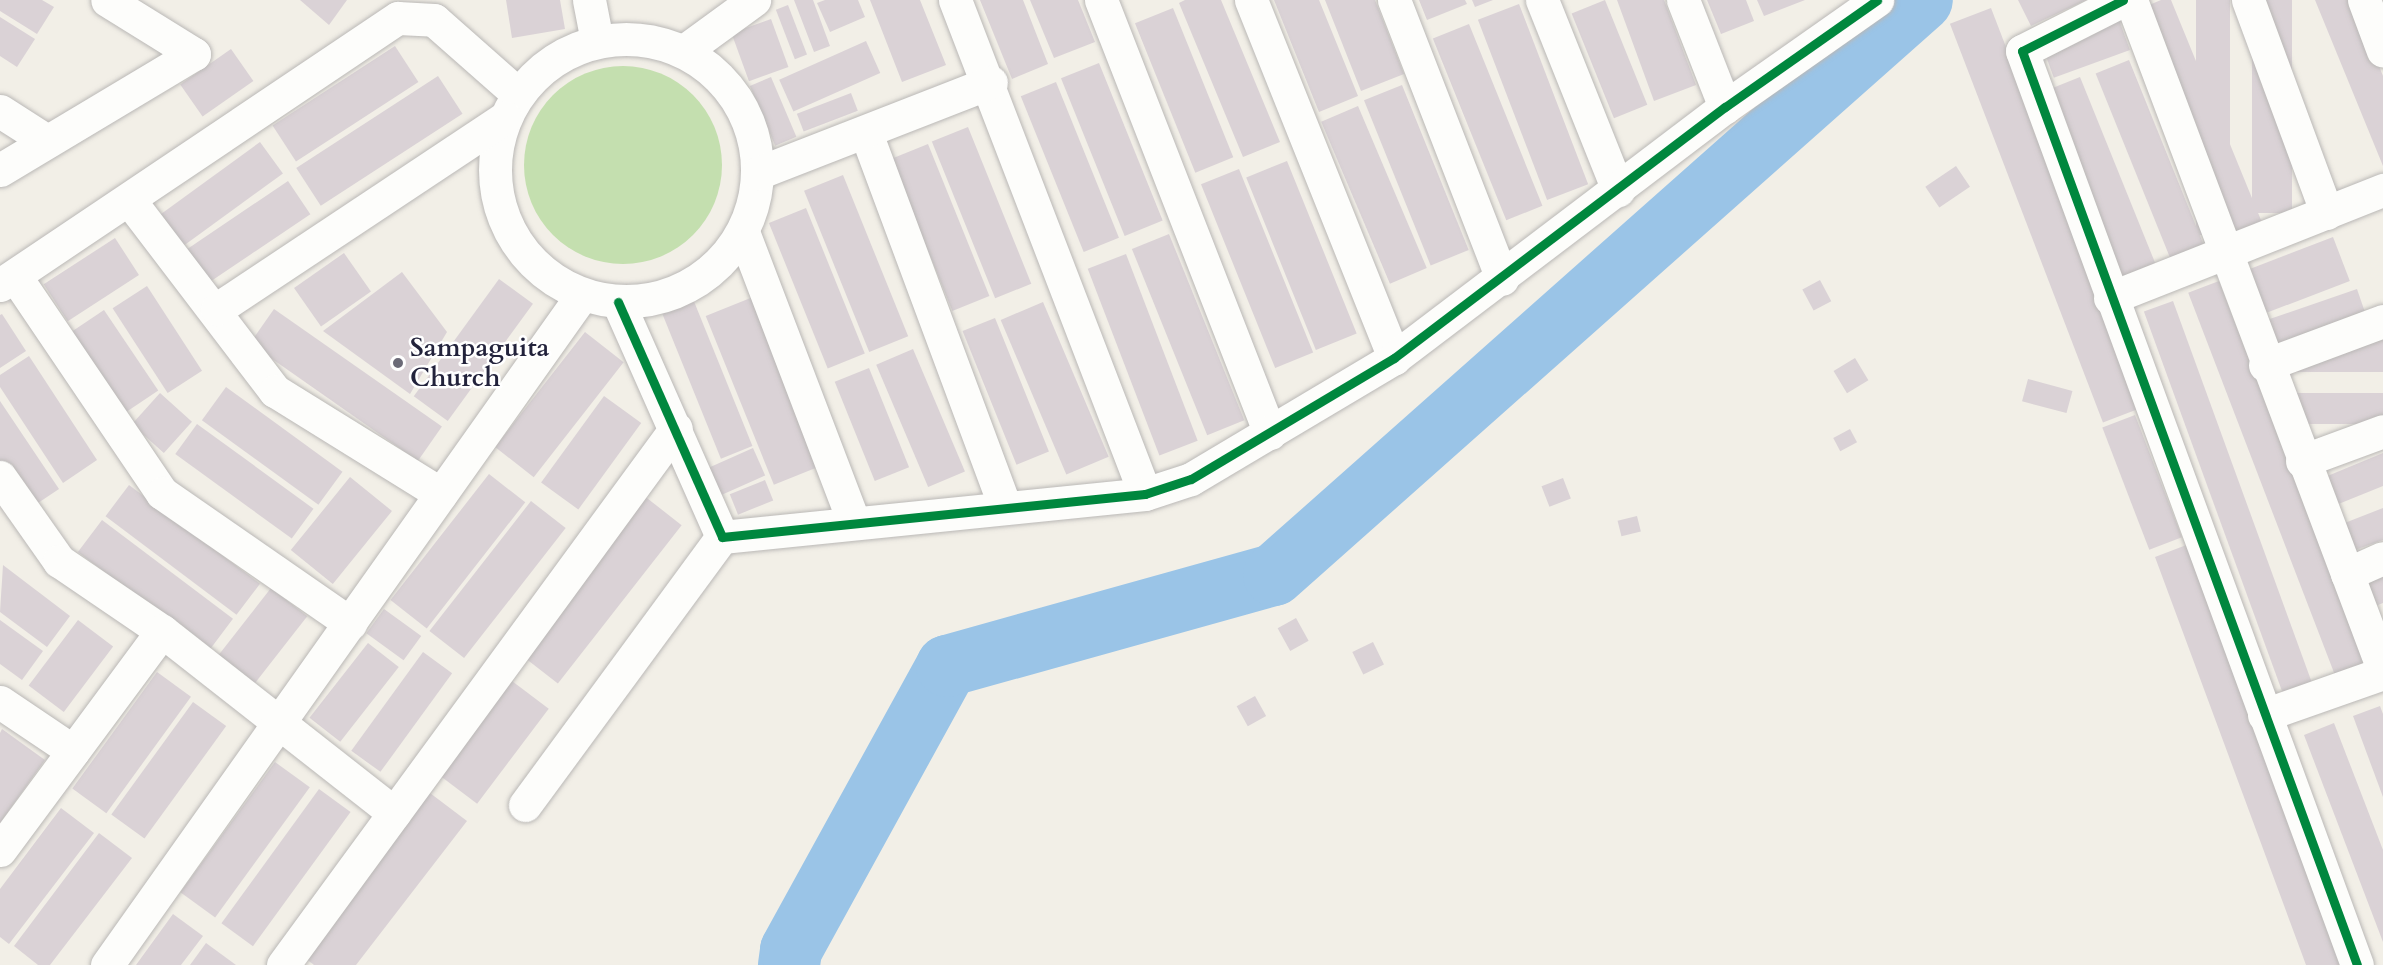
<!DOCTYPE html>
<style>
body{margin:0}
#map{position:relative;width:2383px;height:965px;overflow:hidden;background:#f2efe7;font-family:Cardo,serif}
div>[style]{position:absolute}
.green>*{inset:0;background:#c4dfaf}
.round{border-radius:50%}
.river>*{height:62px;margin:-31px;padding:0 31px;transform-origin:31px;border-radius:31px;background:#9ac4e7}
.building>*{inset:0;background:#dad2d6;transform-origin:0 0}
.roads{filter:drop-shadow(0 0 2px #bab8b6) drop-shadow(0 0 2px #bab8b6)}
.minor>*{height:33px;margin:-16.5px;padding:0 16.5px;transform-origin:16.5px;border-radius:16.5px;background:#fdfdfb}
.minor>.ring{margin:-16.5px;padding:0;box-sizing:content-box;background:none;border:33px solid #fdfdfb;border-radius:50%}
.cycleway>*{height:9px;margin:-4.5px;padding:0 4.5px;transform-origin:4.5px;border-radius:4.5px;background:#00873e}
.dots>*{width:16px;height:16px;translate:-50% -50%;box-sizing:border-box;border:3px solid #fff;border-radius:50%}
span{translate:-50% -50%;white-space:nowrap;text-align:center;line-height:1.15;-webkit-text-stroke:5px #fff;paint-order:stroke}
.poi-label{font-size:26px;color:#22223b;font-weight:700}
.left{translate:0 -50%;text-align:left}
</style>
<div id="map">
<div class="green">
<div class="round" style="left:524px;top:66px;width:198px;height:198px"></div>
</div>
<div class="river">
<div style="left:789px;top:965px;width:15px;rotate:-82deg"></div>
<div style="left:791px;top:950px;width:324px;rotate:-61.2deg"></div>
<div style="left:947px;top:666px;width:339px;rotate:-15.6deg"></div>
<div style="left:1274px;top:575px;width:866px;rotate:-41.58deg"></div>
</div>
<div class="building">
<div style="clip-path:polygon(0 0,42px 0,54px 7px,37px 34px,0 11px)"></div>
<div style="clip-path:polygon(300px 0,347px 0,329px 25px)"></div>
<div style="clip-path:polygon(506px 0,560px 0,565px 29px,512px 38px)"></div>
<div style="clip-path:polygon(794px 0,813px 0,830px 46px,814px 52px)"></div>
<div style="clip-path:polygon(825px 0,858px 0,865px 17px,830px 32px,817px 3px)"></div>
<div style="clip-path:polygon(870px 0,920px 0,946px 65px,902px 82px)"></div>
<div style="clip-path:polygon(980px 0,1023px 0,1048px 64px,1012px 79px)"></div>
<div style="clip-path:polygon(1030px 0,1078px 0,1095px 42px,1054px 58px)"></div>
<div style="clip-path:polygon(1185px 0,1221px 0,1280px 142px,1243px 157px,1179px 3px)"></div>
<div style="clip-path:polygon(1274px 0,1319px 0,1358px 96px,1319px 112px)"></div>
<div style="clip-path:polygon(1325px 0,1375px 0,1404px 74px,1361px 91px)"></div>
<div style="clip-path:polygon(1419px 0,1465px 0,1467px 4px,1427px 20px)"></div>
<div style="clip-path:polygon(1472px 0,1493px 0,1475px 7px)"></div>
<div style="left:1605px;top:0;width:113px;height:36px;rotate:68deg"></div>
<div style="clip-path:polygon(1617px 0,1664px 0,1696px 85px,1654px 101px)"></div>
<div style="clip-path:polygon(1707px 0,1746px 0,1754px 21px,1721px 34px)"></div>
<div style="clip-path:polygon(1757px 0,1805px 0,1764px 16px)"></div>
<div style="clip-path:polygon(2018px 0,2086px 0,2031px 26px)"></div>
<div style="clip-path:polygon(2161px 0,2171px 0,2263px 225px,2236px 236px,2142px 8px)"></div>
<div style="left:2196px;top:0;width:34px;height:235px"></div>
<div style="left:2252px;top:0;width:40px;height:213px"></div>
<div style="clip-path:polygon(2315px 0,2352px 0,2363px 26px,2383px 76px,2383px 166px)"></div>
<div style="left:1519px;top:4px;width:193px;height:44px;rotate:69deg"></div>
<div style="left:788px;top:5px;width:53px;height:13px;rotate:69deg"></div>
<div style="left:1173px;top:8px;width:161px;height:41px;rotate:68deg"></div>
<div style="left:1991px;top:8px;width:427px;height:44px;rotate:69deg"></div>
<div style="clip-path:polygon(0 17px,35px 39px,17px 67px,0 56px)"></div>
<div style="left:771px;top:19px;width:51px;height:42px;rotate:70deg"></div>
<div style="left:2119px;top:20px;width:32px;height:81px;rotate:70deg"></div>
<div style="left:1469px;top:24px;width:196px;height:39px;rotate:68deg"></div>
<div style="left:866px;top:41px;width:35px;height:95px;rotate:66deg"></div>
<div style="left:395px;top:46px;width:43px;height:146px;rotate:57deg"></div>
<div style="left:231px;top:49px;width:39px;height:62px;rotate:55deg"></div>
<div style="left:2129px;top:60px;width:200px;height:36px;rotate:68deg"></div>
<div style="left:1099px;top:63px;width:170px;height:41px;rotate:68deg"></div>
<div style="left:438px;top:76px;width:45px;height:169px;rotate:57deg"></div>
<div style="left:771px;top:77px;width:65px;height:23px;rotate:67deg"></div>
<div style="left:2080px;top:77px;width:206px;height:35px;rotate:68deg"></div>
<div style="left:1056px;top:82px;width:168px;height:38px;rotate:68deg"></div>
<div style="left:1402px;top:85px;width:178px;height:41px;rotate:68deg"></div>
<div style="left:851px;top:93px;width:19px;height:58px;rotate:69deg"></div>
<div style="left:1358px;top:106px;width:176px;height:40px;rotate:67deg"></div>
<div style="left:968px;top:127px;width:169px;height:39px;rotate:68deg"></div>
<div style="left:260px;top:142px;width:39px;height:124px;rotate:54deg"></div>
<div style="left:928px;top:144px;width:164px;height:40px;rotate:68deg"></div>
<div style="left:1287px;top:161px;width:186px;height:44px;rotate:68deg"></div>
<div style="left:1956px;top:166px;width:25px;height:37px;rotate:56deg"></div>
<div style="left:1239px;top:169px;width:198px;height:41px;rotate:68deg"></div>
<div style="left:843px;top:175px;width:174px;height:42px;rotate:68deg"></div>
<div style="left:288px;top:181px;width:40px;height:125px;rotate:56deg"></div>
<div style="left:806px;top:208px;width:157px;height:40px;rotate:68deg"></div>
<div style="left:1169px;top:234px;width:201px;height:40px;rotate:68deg"></div>
<div style="left:2333px;top:237px;width:47px;height:94px;rotate:69deg"></div>
<div style="left:115px;top:238px;width:44px;height:85px;rotate:57deg"></div>
<div style="left:344px;top:253px;width:47px;height:61px;rotate:55deg"></div>
<div style="left:1126px;top:254px;width:200px;height:41px;rotate:69deg"></div>
<div style="clip-path:polygon(402px 272px,447px 332px,410px 394px,323px 331px)"></div>
<div style="left:499px;top:279px;width:42px;height:145px;rotate:36deg"></div>
<div style="left:1820px;top:280px;width:24px;height:20px;rotate:62deg"></div>
<div style="left:2219px;top:281px;width:414px;height:33px;rotate:69deg"></div>
<div style="left:147px;top:286px;width:101px;height:41px;rotate:57deg"></div>
<div style="left:2357px;top:289px;width:34px;height:100px;rotate:71deg"></div>
<div style="left:691px;top:294px;width:164px;height:34px;rotate:68deg"></div>
<div style="left:753px;top:297px;width:182px;height:51px;rotate:68deg"></div>
<div style="left:2173px;top:301px;width:411px;height:31px;rotate:70deg"></div>
<div style="left:1043px;top:302px;width:168px;height:46px;rotate:67deg"></div>
<div style="left:274px;top:309px;width:205px;height:42px;rotate:35deg"></div>
<div style="left:104px;top:310px;width:97px;height:40px;rotate:56deg"></div>
<div style="clip-path:polygon(2px 314px,26px 351px,0 368px,0 315px)"></div>
<div style="left:995px;top:318px;width:144px;height:35px;rotate:68deg"></div>
<div style="left:585px;top:332px;width:49px;height:146px;rotate:38deg"></div>
<div style="left:2383px;top:337px;width:35px;height:105px;rotate:90deg"></div>
<div style="left:913px;top:349px;width:133px;height:40px;rotate:67deg"></div>
<div style="clip-path:polygon(29px 356px,97px 460px,63px 483px,0 387px,0 375px)"></div>
<div style="left:1855px;top:358px;width:26px;height:25px;rotate:59deg"></div>
<div style="left:869px;top:368px;width:107px;height:37px;rotate:68deg"></div>
<div style="left:2028px;top:379px;width:46px;height:23px;rotate:15deg"></div>
<div style="left:226px;top:387px;width:144px;height:41px;rotate:36deg"></div>
<div style="left:160px;top:393px;width:43px;height:42px;rotate:42deg"></div>
<div style="left:2383px;top:393px;width:31px;height:86px;rotate:90deg"></div>
<div style="left:604px;top:396px;width:46px;height:107px;rotate:36deg"></div>
<div style="clip-path:polygon(0 401px,59px 489px,29px 509px,0 465px)"></div>
<div style="left:2135px;top:415px;width:131px;height:35px;rotate:69deg"></div>
<div style="left:197px;top:424px;width:144px;height:37px;rotate:36deg"></div>
<div style="left:1850px;top:429px;width:15px;height:19px;rotate:62deg"></div>
<div style="left:753px;top:448px;width:30px;height:51px;rotate:66deg"></div>
<div style="clip-path:polygon(2383px 453px,2383px 486px,2336px 505px,2325px 477px)"></div>
<div style="left:489px;top:474px;width:46px;height:160px;rotate:38deg"></div>
<div style="left:350px;top:477px;width:54px;height:94px;rotate:39deg"></div>
<div style="left:1563px;top:478px;width:22px;height:23px;rotate:69deg"></div>
<div style="left:765px;top:480px;width:22px;height:38px;rotate:68deg"></div>
<div style="left:129px;top:485px;width:164px;height:39px;rotate:37deg"></div>
<div style="left:643px;top:495px;width:49px;height:201px;rotate:38deg"></div>
<div style="left:531px;top:501px;width:44px;height:165px;rotate:38deg"></div>
<div style="clip-path:polygon(2383px 508px,2383px 540px,2352px 551px,2342px 524px)"></div>
<div style="left:1637px;top:516px;width:16px;height:20px;rotate:76deg"></div>
<div style="left:102px;top:520px;width:164px;height:40px;rotate:37deg"></div>
<div style="clip-path:polygon(2189px 544px,2345px 965px,2306px 965px,2228px 754px,2155px 557px)"></div>
<div style="clip-path:polygon(3px 565px,70px 616px,47px 647px,0 612px)"></div>
<div style="clip-path:polygon(2383px 568px,2383px 603px,2370px 608px,2358px 578px)"></div>
<div style="left:271px;top:588px;width:46px;height:86px;rotate:38deg"></div>
<div style="left:384px;top:609px;width:46px;height:30px;rotate:36deg"></div>
<div style="left:1296px;top:618px;width:26px;height:21px;rotate:61deg"></div>
<div style="clip-path:polygon(0 620px,43px 651px,22px 680px,0 664px)"></div>
<div style="left:78px;top:620px;width:44px;height:82px;rotate:37deg"></div>
<div style="left:1373px;top:642px;width:25px;height:23px;rotate:64deg"></div>
<div style="left:368px;top:643px;width:39px;height:95px;rotate:38deg"></div>
<div style="left:423px;top:652px;width:36px;height:122px;rotate:36deg"></div>
<div style="left:157px;top:672px;width:42px;height:144px;rotate:36deg"></div>
<div style="left:508px;top:678px;width:51px;height:119px;rotate:37deg"></div>
<div style="left:1255px;top:696px;width:23px;height:21px;rotate:61deg"></div>
<div style="left:193px;top:702px;width:41px;height:139px;rotate:36deg"></div>
<div style="clip-path:polygon(2380px 706px,2383px 714px,2383px 797px,2353px 716px)"></div>
<div style="clip-path:polygon(2334px 723px,2383px 850px,2383px 942px,2304px 735px)"></div>
<div style="clip-path:polygon(2px 729px,45px 760px,0 823px,0 733px)"></div>
<div style="left:275px;top:762px;width:43px;height:161px;rotate:36deg"></div>
<div style="left:319px;top:789px;width:39px;height:166px;rotate:36deg"></div>
<div style="clip-path:polygon(426px 790px,467px 821px,356px 965px,314px 965px,300px 954px)"></div>
<div style="clip-path:polygon(61px 808px,94px 833px,9px 944px,0 937px,0 889px)"></div>
<div style="clip-path:polygon(99px 833px,132px 858px,50px 965px,38px 965px,14px 946px)"></div>
<div style="clip-path:polygon(173px 914px,203px 936px,181px 965px,136px 965px)"></div>
<div style="clip-path:polygon(206px 943px,236px 965px,190px 965px)"></div>
</div>
<div class="roads">
<div class="minor">
<div style="left:589px;top:0;width:42px;rotate:79deg"></div>
<div style="left:955px;top:0;width:529px;rotate:68.96deg"></div>
<div style="left:1101px;top:0;width:465px;rotate:68.7deg"></div>
<div style="left:1251px;top:0;width:386px;rotate:68.2deg"></div>
<div style="left:1394px;top:0;width:299px;rotate:68.8deg"></div>
<div style="left:1542px;top:0;width:205px;rotate:68.2deg"></div>
<div style="left:1683px;top:0;width:115px;rotate:68.6deg"></div>
<div style="left:2123px;top:0;width:113px;rotate:153.2deg"></div>
<div style="left:2022px;top:51px;width:973px;rotate:69.87deg"></div>
<div style="left:2131px;top:0;width:715px;rotate:69.36deg"></div>
<div style="left:2248px;top:0;width:227px;rotate:69.7deg"></div>
<div style="left:2364px;top:0;width:54px;rotate:69.6deg"></div>
<div class="ring" style="left:495px;top:39px;width:229px;height:229px"></div>
<div style="left:684px;top:51px;width:87px;rotate:-36.1deg"></div>
<div style="left:0;top:111px;width:56px;rotate:32.6deg"></div>
<div style="left:866px;top:133px;width:399px;rotate:69.6deg"></div>
<div style="left:0;top:170px;width:226px;rotate:-30.9deg"></div>
<div style="left:194px;top:54px;width:102px;rotate:-148.2deg"></div>
<div style="left:758px;top:173px;width:250px;rotate:-21.3deg"></div>
<div style="left:130px;top:201px;width:239px;rotate:52.7deg"></div>
<div style="left:275px;top:391px;width:195px;rotate:31.8deg"></div>
<div style="left:743px;top:232px;width:311px;rotate:69.1deg"></div>
<div style="left:15px;top:276px;width:262px;rotate:55.9deg"></div>
<div style="left:162px;top:493px;width:229px;rotate:34.7deg"></div>
<div style="left:0;top:285px;width:479px;rotate:-33.9deg"></div>
<div style="left:398px;top:18px;width:36px;rotate:3deg"></div>
<div style="left:434px;top:20px;width:112px;rotate:41.4deg"></div>
<div style="left:2110px;top:298px;width:294px;rotate:-21.6deg"></div>
<div style="left:618px;top:302px;width:257px;rotate:66.1deg"></div>
<div style="left:722px;top:537px;width:425px;rotate:-5.8deg"></div>
<div style="left:1145px;top:494px;width:48px;rotate:-18.1deg"></div>
<div style="left:1191px;top:479px;width:236px;rotate:-30.8deg"></div>
<div style="left:1394px;top:358px;width:415px;rotate:-37.2deg"></div>
<div style="left:1725px;top:107px;width:186px;rotate:-35.1deg"></div>
<div style="left:217px;top:309px;width:346px;rotate:-33.6deg"></div>
<div style="left:2265px;top:365px;width:126px;rotate:-20.4deg"></div>
<div style="left:2302px;top:461px;width:86px;rotate:-20.3deg"></div>
<div style="left:0;top:477px;width:103px;rotate:54.9deg"></div>
<div style="left:59px;top:561px;width:125px;rotate:34.2deg"></div>
<div style="left:162px;top:631px;width:295px;rotate:38.1deg"></div>
<div style="left:2347px;top:574px;width:39px;rotate:-24deg"></div>
<div style="left:0;top:702px;width:88px;rotate:33.9deg"></div>
<div style="left:2264px;top:715px;width:126px;rotate:-19.4deg"></div>
<div style="left:525px;top:805px;width:333px;rotate:-53.7deg"></div>
<div style="left:0;top:850px;width:272px;rotate:-53.5deg"></div>
<div style="left:107px;top:965px;width:821px;rotate:-54.67deg"></div>
<div style="left:283px;top:965px;width:665px;rotate:-53.8deg"></div>
</div>
</div>
<div class="cycleway">
<div style="left:2123px;top:0;width:113px;rotate:153.2deg"></div>
<div style="left:2022px;top:51px;width:973px;rotate:69.87deg"></div>
<div style="left:618px;top:302px;width:257px;rotate:66.1deg"></div>
<div style="left:722px;top:537px;width:425px;rotate:-5.8deg"></div>
<div style="left:1145px;top:494px;width:48px;rotate:-18.1deg"></div>
<div style="left:1191px;top:479px;width:236px;rotate:-30.8deg"></div>
<div style="left:1394px;top:358px;width:415px;rotate:-37.2deg"></div>
<div style="left:1725px;top:107px;width:186px;rotate:-35.1deg"></div>
</div>
<div class="dots">
<div style="left:398px;top:363px;background:#6b6a77"></div>
</div>
<div class="poi-label">
<span class="left" style="left:410px;top:363px">Sampaguita<br>Church</span>
</div>
</div>
